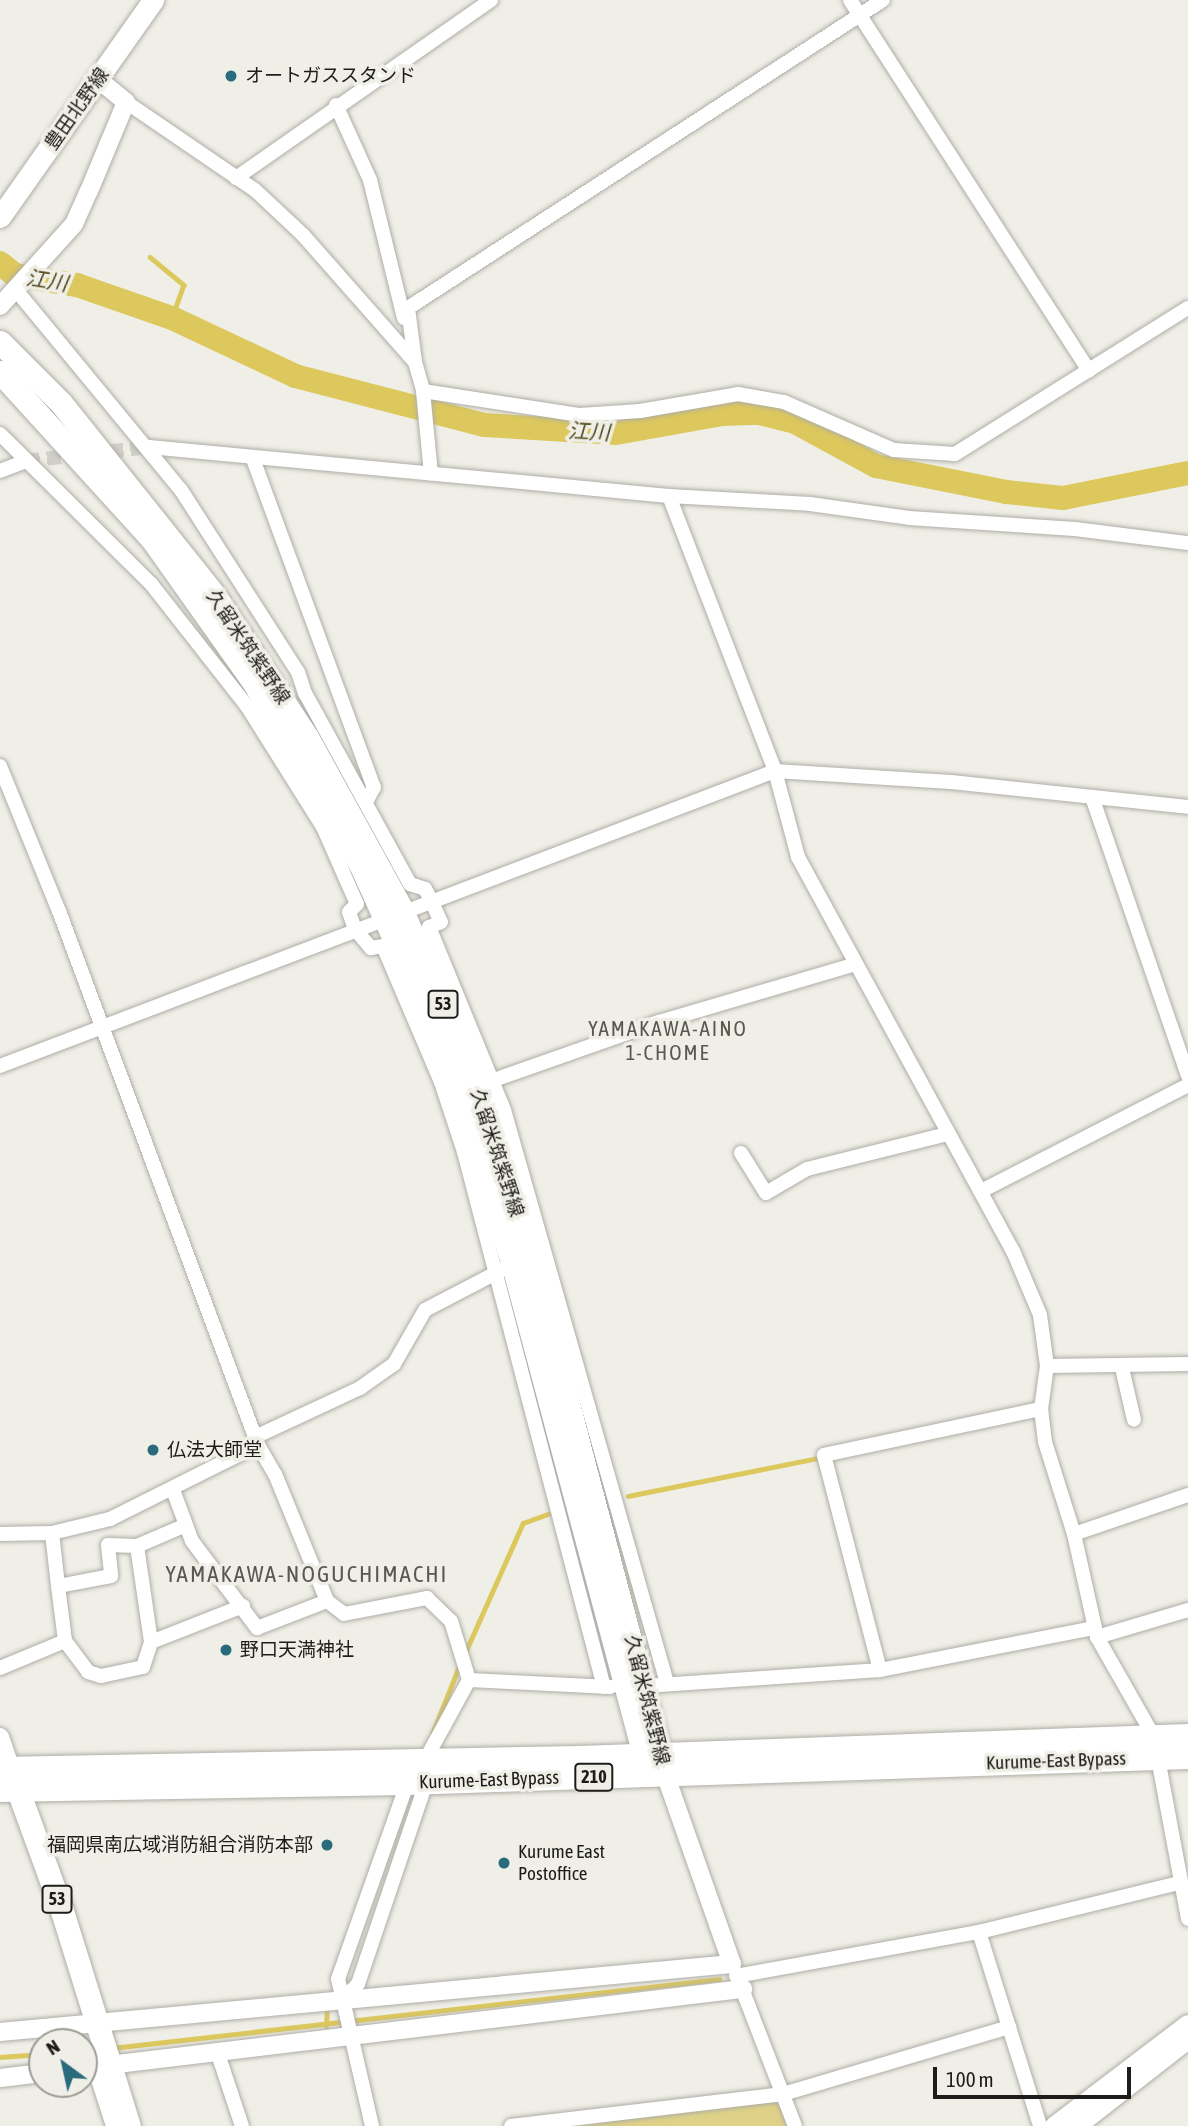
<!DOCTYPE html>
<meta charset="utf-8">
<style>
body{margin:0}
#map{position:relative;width:1188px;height:2126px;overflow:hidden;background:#f0efe7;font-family:"Asap Condensed","Noto Sans JP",sans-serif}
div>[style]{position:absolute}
.green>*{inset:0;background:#dfd288}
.stream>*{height:4.5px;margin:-2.25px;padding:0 2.25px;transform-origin:2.25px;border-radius:2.25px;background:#dcc85d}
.river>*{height:24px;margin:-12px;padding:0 12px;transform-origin:12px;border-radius:12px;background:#dcc85d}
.minor-tunnel>*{height:14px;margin-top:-7px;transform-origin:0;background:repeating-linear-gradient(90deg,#d0cfc8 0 14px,transparent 0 21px)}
.roads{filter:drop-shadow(0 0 2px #aeada6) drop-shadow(0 0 2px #aeada6)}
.minor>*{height:14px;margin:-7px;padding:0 7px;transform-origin:7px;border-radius:7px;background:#fff}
.tertiary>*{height:18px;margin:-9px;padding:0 9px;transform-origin:9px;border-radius:9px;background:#fff}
.secondary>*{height:21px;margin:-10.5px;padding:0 10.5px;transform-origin:10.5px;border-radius:10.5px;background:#fff}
.primary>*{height:23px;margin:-11.5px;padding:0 11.5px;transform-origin:11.5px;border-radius:11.5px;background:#fff}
.trunk>*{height:24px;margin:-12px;padding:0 12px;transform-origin:12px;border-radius:12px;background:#fff}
.dots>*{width:19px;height:19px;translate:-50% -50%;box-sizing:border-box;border:4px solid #f0efe7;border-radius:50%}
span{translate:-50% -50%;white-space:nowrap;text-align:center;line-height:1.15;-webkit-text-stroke:7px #f0efe7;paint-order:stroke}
.shield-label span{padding:2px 5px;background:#f0efe7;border:2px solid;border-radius:5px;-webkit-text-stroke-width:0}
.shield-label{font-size:18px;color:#1d1c1a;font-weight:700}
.poi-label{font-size:19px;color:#1d1c1a}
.left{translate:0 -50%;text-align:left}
.right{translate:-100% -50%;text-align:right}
.street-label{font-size:19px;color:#1d1c1a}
.water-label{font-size:21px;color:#4f471a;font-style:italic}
.neighbourhood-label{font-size:21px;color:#585750;letter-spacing:2px}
.quarter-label{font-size:23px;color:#585750;letter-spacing:2px}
.north{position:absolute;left:28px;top:2028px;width:70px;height:70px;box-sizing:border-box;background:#f0efe7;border:2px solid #9c9b95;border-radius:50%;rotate:327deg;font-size:19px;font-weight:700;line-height:28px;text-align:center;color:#1d1c1a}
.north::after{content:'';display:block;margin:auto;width:24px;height:32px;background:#296a7d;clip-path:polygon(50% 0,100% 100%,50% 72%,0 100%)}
.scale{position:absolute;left:933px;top:2067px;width:198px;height:32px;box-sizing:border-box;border:4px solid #1d1c1a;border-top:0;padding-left:9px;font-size:21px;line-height:24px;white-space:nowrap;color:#1d1c1a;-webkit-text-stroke:5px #f0efe7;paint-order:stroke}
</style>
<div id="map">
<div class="green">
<div style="clip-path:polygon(783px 2094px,795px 2126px,580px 2126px)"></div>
</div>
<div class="stream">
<div style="left:150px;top:257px;width:44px;rotate:39.5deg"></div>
<div style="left:184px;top:285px;width:35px;rotate:110deg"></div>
<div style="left:628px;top:1496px;width:199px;rotate:-11.3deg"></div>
<div style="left:465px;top:1653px;width:142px;rotate:-66deg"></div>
<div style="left:523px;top:1523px;width:27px;rotate:-20deg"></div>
<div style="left:432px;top:1734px;width:75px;rotate:-68.2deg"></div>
<div style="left:326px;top:2026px;width:20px;rotate:-87deg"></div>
<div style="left:112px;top:2048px;width:611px;rotate:-6.49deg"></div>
<div style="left:84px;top:2050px;width:12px;rotate:-5deg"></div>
<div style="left:0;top:2057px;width:42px;rotate:-4.1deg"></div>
</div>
<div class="river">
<div style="left:0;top:263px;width:19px;rotate:39deg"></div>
<div style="left:15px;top:275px;width:63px;rotate:9.2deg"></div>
<div style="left:77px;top:285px;width:101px;rotate:19.2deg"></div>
<div style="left:172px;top:318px;width:136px;rotate:25.2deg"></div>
<div style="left:295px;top:376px;width:196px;rotate:14.5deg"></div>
<div style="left:485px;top:425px;width:131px;rotate:3.5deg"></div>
<div style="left:616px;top:433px;width:108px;rotate:-10.2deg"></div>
<div style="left:722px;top:414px;width:37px;rotate:-2deg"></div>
<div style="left:759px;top:413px;width:37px;rotate:14deg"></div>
<div style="left:795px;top:422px;width:92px;rotate:28.5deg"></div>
<div style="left:876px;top:466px;width:133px;rotate:11.3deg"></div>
<div style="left:1006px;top:492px;width:57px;rotate:6deg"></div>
<div style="left:1063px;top:498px;width:127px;rotate:-11.3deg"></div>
</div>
<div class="minor-tunnel">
<div style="left:26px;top:461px;width:124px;rotate:-6.5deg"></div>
</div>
<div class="roads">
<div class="minor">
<div style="left:850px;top:0;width:441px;rotate:57.2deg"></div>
<div style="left:126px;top:102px;width:156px;rotate:34.3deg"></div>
<div style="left:255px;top:190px;width:66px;rotate:43.2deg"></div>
<div style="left:303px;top:235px;width:169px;rotate:48.6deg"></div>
<div style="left:336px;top:105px;width:82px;rotate:65.6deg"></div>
<div style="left:370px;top:180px;width:142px;rotate:76.2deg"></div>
<div style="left:236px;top:178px;width:311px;rotate:-34.9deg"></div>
<div style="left:16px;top:290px;width:259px;rotate:50.5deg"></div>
<div style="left:181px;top:490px;width:216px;rotate:57.3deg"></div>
<div style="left:298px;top:672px;width:22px;rotate:72deg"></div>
<div style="left:305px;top:693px;width:218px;rotate:61.2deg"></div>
<div style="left:410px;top:884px;width:16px;rotate:18deg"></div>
<div style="left:425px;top:889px;width:13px;rotate:61deg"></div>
<div style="left:431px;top:900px;width:24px;rotate:66deg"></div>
<div style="left:441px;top:922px;width:13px;rotate:157deg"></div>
<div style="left:429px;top:927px;width:198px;rotate:67.7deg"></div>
<div style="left:504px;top:1110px;width:596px;rotate:74.12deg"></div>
<div style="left:413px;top:355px;width:37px;rotate:74deg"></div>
<div style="left:423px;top:391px;width:83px;rotate:84.5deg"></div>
<div style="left:415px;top:362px;width:54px;rotate:-97.4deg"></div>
<div style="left:408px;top:308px;width:566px;rotate:-32.96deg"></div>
<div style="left:423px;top:391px;width:159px;rotate:8.7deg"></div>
<div style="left:580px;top:415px;width:60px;rotate:-3.8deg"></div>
<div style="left:640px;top:411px;width:99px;rotate:-9.8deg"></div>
<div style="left:738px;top:394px;width:47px;rotate:9.9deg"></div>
<div style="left:784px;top:402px;width:120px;rotate:23.6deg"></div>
<div style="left:894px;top:450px;width:61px;rotate:3.8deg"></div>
<div style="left:955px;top:454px;width:275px;rotate:-32.1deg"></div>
<div style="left:0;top:434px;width:214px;rotate:44.8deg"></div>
<div style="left:152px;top:585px;width:154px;rotate:51.9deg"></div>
<div style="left:247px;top:706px;width:143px;rotate:57.9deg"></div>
<div style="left:323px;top:827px;width:84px;rotate:66.2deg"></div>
<div style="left:357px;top:904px;width:11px;rotate:135deg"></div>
<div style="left:349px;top:912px;width:18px;rotate:71deg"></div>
<div style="left:355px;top:929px;width:25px;rotate:50deg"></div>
<div style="left:371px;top:948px;width:12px;rotate:-9deg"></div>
<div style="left:383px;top:946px;width:148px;rotate:66.9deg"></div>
<div style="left:441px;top:1082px;width:74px;rotate:71.8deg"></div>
<div style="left:464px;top:1152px;width:553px;rotate:75.34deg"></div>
<div style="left:149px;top:447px;width:522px;rotate:5.38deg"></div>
<div style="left:669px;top:496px;width:141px;rotate:3.2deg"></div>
<div style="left:810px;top:504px;width:100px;rotate:8deg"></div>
<div style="left:909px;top:518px;width:166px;rotate:3.8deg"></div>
<div style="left:1075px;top:529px;width:114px;rotate:7.1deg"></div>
<div style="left:253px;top:459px;width:350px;rotate:69.8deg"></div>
<div style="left:374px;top:787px;width:17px;rotate:118deg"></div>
<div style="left:0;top:471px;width:28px;rotate:-21deg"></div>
<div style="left:669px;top:496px;width:295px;rotate:68.9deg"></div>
<div style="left:775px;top:771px;width:89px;rotate:75deg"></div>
<div style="left:798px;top:857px;width:449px;rotate:61.4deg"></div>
<div style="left:1013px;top:1251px;width:69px;rotate:67.1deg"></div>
<div style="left:1040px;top:1315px;width:51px;rotate:82.2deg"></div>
<div style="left:1047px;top:1366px;width:43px;rotate:97.9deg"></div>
<div style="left:1041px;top:1409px;width:33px;rotate:83deg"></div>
<div style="left:1045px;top:1442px;width:96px;rotate:72.5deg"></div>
<div style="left:1074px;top:1534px;width:106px;rotate:77.4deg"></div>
<div style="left:1097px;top:1637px;width:115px;rotate:60.3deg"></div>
<div style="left:1154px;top:1737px;width:185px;rotate:79.4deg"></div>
<div style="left:0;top:766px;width:157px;rotate:67.9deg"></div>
<div style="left:59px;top:911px;width:570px;rotate:69.56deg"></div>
<div style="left:258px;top:1445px;width:34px;rotate:60deg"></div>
<div style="left:275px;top:1474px;width:137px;rotate:67.7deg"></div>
<div style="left:327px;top:1601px;width:21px;rotate:37deg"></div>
<div style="left:344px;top:1614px;width:85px;rotate:-10.9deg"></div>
<div style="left:427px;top:1598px;width:33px;rotate:44deg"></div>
<div style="left:451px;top:1621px;width:62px;rotate:73deg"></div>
<div style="left:1092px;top:797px;width:295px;rotate:71deg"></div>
<div style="left:0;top:1066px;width:829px;rotate:-20.84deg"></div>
<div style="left:775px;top:771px;width:176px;rotate:3.6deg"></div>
<div style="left:951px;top:782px;width:238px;rotate:6deg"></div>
<div style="left:491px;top:1081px;width:178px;rotate:-19.4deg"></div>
<div style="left:659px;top:1022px;width:205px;rotate:-16.4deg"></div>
<div style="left:741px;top:1153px;width:47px;rotate:58deg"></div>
<div style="left:766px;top:1193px;width:48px;rotate:-30.3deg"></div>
<div style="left:807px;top:1169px;width:144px;rotate:-14deg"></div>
<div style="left:981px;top:1191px;width:233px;rotate:-27.1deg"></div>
<div style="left:1047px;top:1366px;width:141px;rotate:-0.8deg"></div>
<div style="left:1122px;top:1368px;width:53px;rotate:77deg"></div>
<div style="left:255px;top:1437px;width:116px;rotate:-25deg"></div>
<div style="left:360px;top:1388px;width:42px;rotate:-35.2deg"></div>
<div style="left:394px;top:1364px;width:62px;rotate:-60.1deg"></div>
<div style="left:425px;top:1310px;width:87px;rotate:-27.5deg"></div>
<div style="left:173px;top:1490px;width:54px;rotate:69.6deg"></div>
<div style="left:192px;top:1541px;width:109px;rotate:53.2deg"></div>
<div style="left:257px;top:1628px;width:75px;rotate:-21.1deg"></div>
<div style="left:52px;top:1533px;width:53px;rotate:83.5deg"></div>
<div style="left:58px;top:1586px;width:55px;rotate:82.7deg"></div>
<div style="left:65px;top:1641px;width:39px;rotate:53deg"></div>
<div style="left:88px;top:1672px;width:14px;rotate:17deg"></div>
<div style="left:101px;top:1676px;width:43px;rotate:-12.1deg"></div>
<div style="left:143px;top:1667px;width:26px;rotate:-72deg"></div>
<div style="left:151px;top:1642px;width:97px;rotate:-98.3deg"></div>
<div style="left:137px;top:1546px;width:29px;rotate:-178deg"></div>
<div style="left:108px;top:1545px;width:31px;rotate:84deg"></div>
<div style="left:111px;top:1576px;width:54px;rotate:169.3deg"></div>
<div style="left:0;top:1534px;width:52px;rotate:-1.1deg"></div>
<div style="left:52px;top:1533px;width:60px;rotate:-13.6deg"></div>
<div style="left:110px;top:1519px;width:165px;rotate:-26.6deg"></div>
<div style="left:1074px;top:1534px;width:120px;rotate:-18.9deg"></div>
<div style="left:137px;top:1546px;width:53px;rotate:-23.2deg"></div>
<div style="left:1097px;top:1637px;width:95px;rotate:-16.5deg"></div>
<div style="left:151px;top:1642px;width:99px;rotate:-21.4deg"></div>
<div style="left:0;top:1668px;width:70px;rotate:-22.6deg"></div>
<div style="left:880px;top:1670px;width:222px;rotate:-104.6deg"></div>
<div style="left:824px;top:1455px;width:222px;rotate:-12deg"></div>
<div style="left:469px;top:1680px;width:142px;rotate:2.8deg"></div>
<div style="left:645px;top:1686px;width:236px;rotate:-3.9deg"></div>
<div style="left:880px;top:1670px;width:219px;rotate:-11.1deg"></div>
<div style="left:423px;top:1764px;width:96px;rotate:-61.3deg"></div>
<div style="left:979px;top:1932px;width:203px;rotate:72.5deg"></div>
<div style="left:736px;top:1976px;width:247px;rotate:-10.3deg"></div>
<div style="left:979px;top:1932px;width:205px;rotate:-13.8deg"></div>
<div style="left:739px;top:1981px;width:155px;rotate:68.9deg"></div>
<div style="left:343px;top:1999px;width:21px;rotate:-45deg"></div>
<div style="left:358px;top:1984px;width:215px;rotate:-71.3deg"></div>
<div style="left:217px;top:2051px;width:79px;rotate:71.6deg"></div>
<div style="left:94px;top:2067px;width:62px;rotate:72.1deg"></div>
<div style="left:372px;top:2126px;width:151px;rotate:-103deg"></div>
<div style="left:338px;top:1979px;width:212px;rotate:-70.5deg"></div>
<div style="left:511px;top:2126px;width:274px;rotate:-6.7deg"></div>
<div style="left:783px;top:2094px;width:236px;rotate:-16.5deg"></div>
</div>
<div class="tertiary">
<div style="left:0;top:306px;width:110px;rotate:-47.9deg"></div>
<div style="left:74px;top:224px;width:36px;rotate:-66deg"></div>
<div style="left:89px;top:191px;width:96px;rotate:-67.4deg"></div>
<div style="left:126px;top:102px;width:36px;rotate:-141deg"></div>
<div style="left:0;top:1737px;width:34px;rotate:71deg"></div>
<div style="left:0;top:2032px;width:735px;rotate:-5.31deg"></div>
<div style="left:732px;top:1964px;width:201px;rotate:-109.4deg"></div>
<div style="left:84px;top:2068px;width:664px;rotate:-6.84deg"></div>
<div style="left:0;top:2078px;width:42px;rotate:-6.8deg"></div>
<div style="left:1054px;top:2126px;width:168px;rotate:-37.3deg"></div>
<div style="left:1078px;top:2126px;width:140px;rotate:-38deg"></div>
</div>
<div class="secondary">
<div style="left:0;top:217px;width:266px;rotate:-54.8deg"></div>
</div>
<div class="primary">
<div style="left:0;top:342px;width:86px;rotate:45deg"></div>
<div style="left:61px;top:403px;width:247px;rotate:51.4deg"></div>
<div style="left:215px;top:596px;width:168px;rotate:56.9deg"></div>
<div style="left:307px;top:737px;width:197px;rotate:61.2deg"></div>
<div style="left:402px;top:910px;width:202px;rotate:67.2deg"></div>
<div style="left:480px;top:1096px;width:175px;rotate:73deg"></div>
<div style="left:531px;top:1263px;width:527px;rotate:75.28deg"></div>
<div style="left:0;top:372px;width:226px;rotate:47.7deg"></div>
<div style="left:152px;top:539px;width:176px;rotate:54.7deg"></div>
<div style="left:254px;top:683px;width:212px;rotate:59.7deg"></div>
<div style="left:361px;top:866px;width:177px;rotate:65.6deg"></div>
<div style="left:434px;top:1027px;width:104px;rotate:69.8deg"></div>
<div style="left:470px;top:1125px;width:146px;rotate:72.9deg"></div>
<div style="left:513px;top:1265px;width:507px;rotate:75.03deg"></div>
<div style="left:644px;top:1755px;width:18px;rotate:43deg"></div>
<div style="left:12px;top:1774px;width:146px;rotate:69.9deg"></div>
<div style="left:62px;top:1911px;width:225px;rotate:72.7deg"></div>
</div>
<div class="trunk">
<div style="left:0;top:1769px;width:580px;rotate:-1.09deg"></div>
<div style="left:580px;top:1758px;width:608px;rotate:-2.07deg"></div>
<div style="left:0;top:1790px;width:406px;rotate:-1deg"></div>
<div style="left:406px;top:1783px;width:782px;rotate:-1.9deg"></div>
</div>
</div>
<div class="dots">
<div style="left:231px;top:76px;background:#296a7d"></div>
<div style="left:153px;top:1450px;background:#296a7d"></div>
<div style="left:226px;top:1650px;background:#296a7d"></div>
<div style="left:327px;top:1845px;background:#296a7d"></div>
<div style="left:504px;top:1863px;background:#296a7d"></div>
</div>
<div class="shield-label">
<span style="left:443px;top:1004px">53</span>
<span style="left:594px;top:1777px">210</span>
<span style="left:57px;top:1899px">53</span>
</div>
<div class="poi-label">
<span class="left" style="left:245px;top:76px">オートガススタンド</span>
<span class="left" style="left:167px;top:1450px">仏法大師堂</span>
<span class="left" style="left:240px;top:1650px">野口天満神社</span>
<span class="right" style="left:313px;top:1845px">福岡県南広域消防組合消防本部</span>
<span class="left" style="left:518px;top:1863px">Kurume East<br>Postoffice</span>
</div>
<div class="street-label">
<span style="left:77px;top:109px;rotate:-55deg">豊田北野線</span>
<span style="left:248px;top:647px;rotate:56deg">久留米筑紫野線</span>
<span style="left:497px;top:1153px;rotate:72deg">久留米筑紫野線</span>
<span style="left:647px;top:1700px;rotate:76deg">久留米筑紫野線</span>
<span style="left:1056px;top:1761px;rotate:-2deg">Kurume-East Bypass</span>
<span style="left:489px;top:1780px;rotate:-2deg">Kurume-East Bypass</span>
</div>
<div class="water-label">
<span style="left:47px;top:280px;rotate:9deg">江川</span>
<span style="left:589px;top:431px;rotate:3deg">江川</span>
</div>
<div class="neighbourhood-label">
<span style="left:668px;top:1040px">YAMAKAWA-AINO<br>1-CHOME</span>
</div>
<div class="quarter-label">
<span style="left:307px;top:1574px">YAMAKAWA-NOGUCHIMACHI</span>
</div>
<div class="north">N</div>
<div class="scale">100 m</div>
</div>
